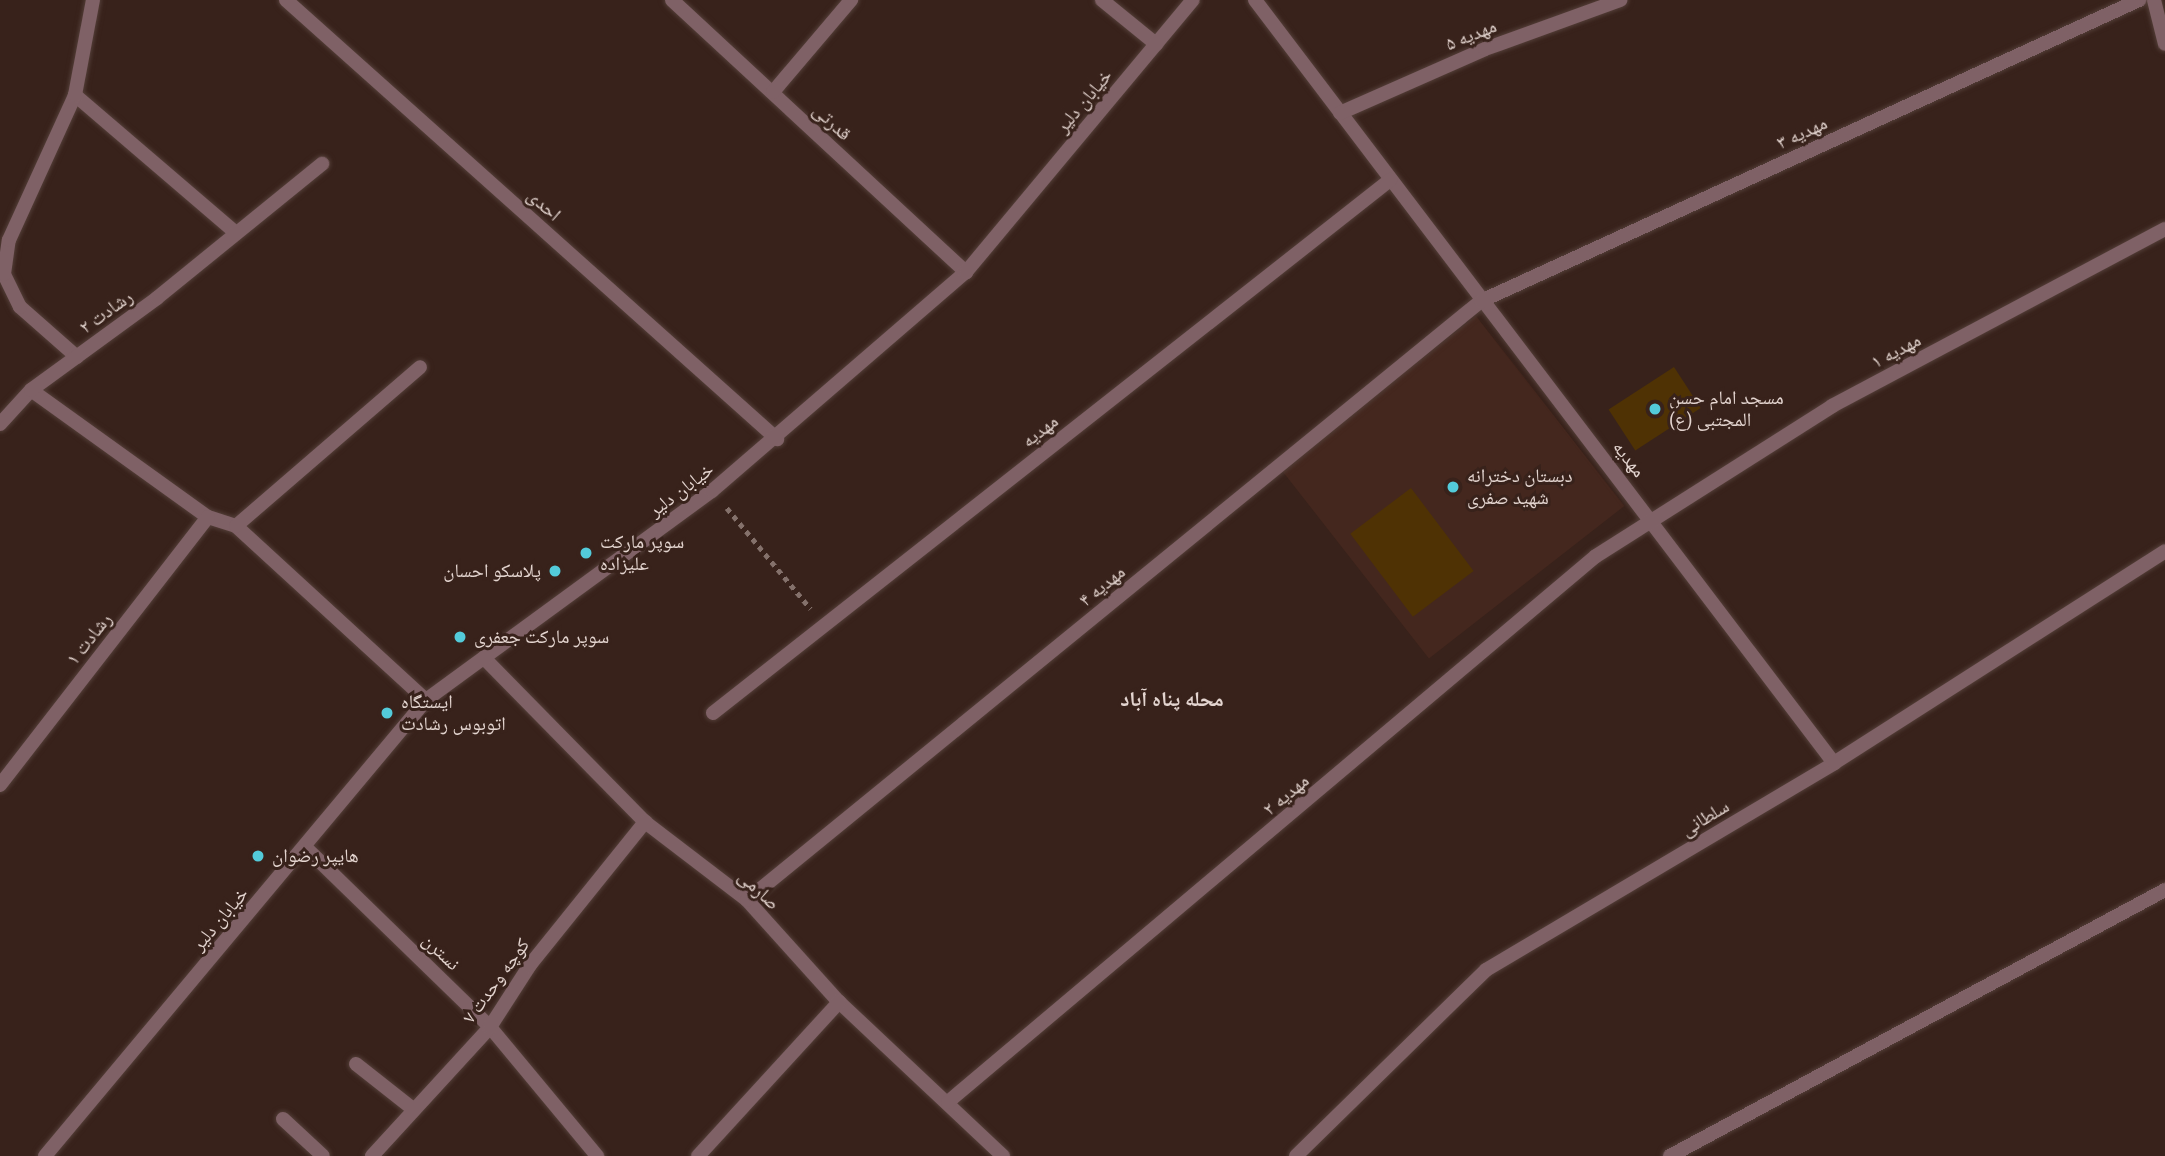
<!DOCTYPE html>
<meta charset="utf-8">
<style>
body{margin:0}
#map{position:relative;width:2165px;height:1156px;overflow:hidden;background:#38221b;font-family:"Roboto Condensed","Noto Naskh Arabic",sans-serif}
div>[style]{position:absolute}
.built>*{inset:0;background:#44271e;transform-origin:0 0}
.building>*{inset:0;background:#4f3204;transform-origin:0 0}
.path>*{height:4.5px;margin-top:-2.25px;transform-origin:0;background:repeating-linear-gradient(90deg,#84716b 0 5px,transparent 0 10px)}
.roads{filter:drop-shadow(0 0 2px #533e38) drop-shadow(0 0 2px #533e38)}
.minor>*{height:14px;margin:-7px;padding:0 7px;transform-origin:7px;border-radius:7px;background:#7f6166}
.tertiary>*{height:14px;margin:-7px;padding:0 7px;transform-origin:7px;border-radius:7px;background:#7f6166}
.dots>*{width:19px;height:19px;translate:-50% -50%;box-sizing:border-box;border:4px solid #38221b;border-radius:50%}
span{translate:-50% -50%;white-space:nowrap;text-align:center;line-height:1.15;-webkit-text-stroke:6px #38221b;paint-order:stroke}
.street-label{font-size:19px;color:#e3d4cf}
.poi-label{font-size:19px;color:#e3d4cf}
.left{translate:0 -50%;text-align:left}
.right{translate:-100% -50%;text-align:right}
.neighbourhood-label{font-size:21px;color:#e3d4cf;font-weight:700}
</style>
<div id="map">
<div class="built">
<div style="left:1476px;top:316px;width:241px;height:248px;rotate:52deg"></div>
</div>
<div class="building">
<div style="left:1674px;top:367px;width:49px;height:78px;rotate:57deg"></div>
<div style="left:1411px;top:488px;width:104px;height:76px;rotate:53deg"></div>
</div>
<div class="path">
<div style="left:727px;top:508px;width:131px;rotate:50.3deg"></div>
</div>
<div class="roads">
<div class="minor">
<div style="left:286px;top:0;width:659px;rotate:41.8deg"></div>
<div style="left:672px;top:0;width:401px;rotate:42.8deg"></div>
<div style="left:1102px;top:0;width:70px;rotate:39.2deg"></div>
<div style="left:1255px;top:0;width:958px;rotate:52.81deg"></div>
<div style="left:2154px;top:0;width:45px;rotate:76deg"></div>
<div style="left:773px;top:92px;width:121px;rotate:-49.7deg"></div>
<div style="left:75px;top:95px;width:212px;rotate:40.6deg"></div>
<div style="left:1340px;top:113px;width:158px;rotate:-23.8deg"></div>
<div style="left:1485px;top:49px;width:144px;rotate:-19.9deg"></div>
<div style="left:77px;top:357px;width:76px;rotate:-138.7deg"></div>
<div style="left:20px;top:307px;width:37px;rotate:-116deg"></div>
<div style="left:4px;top:274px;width:34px;rotate:-82deg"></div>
<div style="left:9px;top:240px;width:159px;rotate:-65.5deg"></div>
<div style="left:75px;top:95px;width:97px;rotate:-79.3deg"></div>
<div style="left:31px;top:390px;width:218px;rotate:35.7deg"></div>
<div style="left:208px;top:517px;width:29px;rotate:18deg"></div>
<div style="left:236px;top:526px;width:258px;rotate:42.5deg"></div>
<div style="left:0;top:424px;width:46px;rotate:-47.6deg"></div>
<div style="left:31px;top:390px;width:156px;rotate:-36.1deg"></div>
<div style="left:157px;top:298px;width:213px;rotate:-39.1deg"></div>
<div style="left:236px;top:526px;width:243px;rotate:-40.8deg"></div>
<div style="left:484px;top:658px;width:230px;rotate:45.5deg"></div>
<div style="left:645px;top:822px;width:128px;rotate:37.4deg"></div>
<div style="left:747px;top:900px;width:137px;rotate:48deg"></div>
<div style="left:839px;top:1002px;width:225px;rotate:43.2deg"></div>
<div style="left:713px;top:713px;width:862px;rotate:-38.21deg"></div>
<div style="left:0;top:785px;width:339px;rotate:-52.2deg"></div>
<div style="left:305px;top:847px;width:258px;rotate:44.2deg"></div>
<div style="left:490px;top:1027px;width:168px;rotate:50.3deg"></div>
<div style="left:747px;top:900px;width:947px;rotate:-39.22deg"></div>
<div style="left:1481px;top:301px;width:724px;rotate:-24.58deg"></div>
<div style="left:356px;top:1064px;width:71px;rotate:38.2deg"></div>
<div style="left:948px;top:1102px;width:847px;rotate:-40.12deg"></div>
<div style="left:1596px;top:556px;width:280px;rotate:-32.4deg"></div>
<div style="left:1832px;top:406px;width:377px;rotate:-28deg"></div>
<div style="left:283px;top:1119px;width:54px;rotate:42.8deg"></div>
<div style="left:372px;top:1156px;width:175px;rotate:-47.5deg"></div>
<div style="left:490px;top:1027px;width:74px;rotate:-57.2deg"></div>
<div style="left:530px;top:965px;width:184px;rotate:-51.2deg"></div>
<div style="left:698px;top:1156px;width:209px;rotate:-47.5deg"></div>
<div style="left:1670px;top:1156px;width:562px;rotate:-28.25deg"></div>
</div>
<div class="tertiary">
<div style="left:45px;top:1156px;width:594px;rotate:-50.12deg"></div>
<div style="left:426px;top:700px;width:354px;rotate:-36.2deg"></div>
<div style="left:712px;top:491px;width:335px;rotate:-40.8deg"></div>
<div style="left:966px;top:272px;width:354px;rotate:-50.2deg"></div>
<div style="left:1296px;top:1156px;width:266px;rotate:-44.4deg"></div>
<div style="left:1486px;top:970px;width:405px;rotate:-30.7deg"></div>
<div style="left:1834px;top:763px;width:393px;rotate:-32.6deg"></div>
</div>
</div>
<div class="dots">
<div style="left:1655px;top:409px;background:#53cbda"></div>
<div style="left:1453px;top:487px;background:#53cbda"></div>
<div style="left:586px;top:553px;background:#53cbda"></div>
<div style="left:555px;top:571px;background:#53cbda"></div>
<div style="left:460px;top:637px;background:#53cbda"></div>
<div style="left:387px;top:713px;background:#53cbda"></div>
<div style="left:258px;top:856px;background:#53cbda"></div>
</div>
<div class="street-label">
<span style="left:1471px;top:35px;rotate:-22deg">مهدیه ۵</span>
<span style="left:1084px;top:101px;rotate:-50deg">خیابان دلیر</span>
<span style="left:832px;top:122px;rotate:43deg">قدرتی</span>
<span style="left:1802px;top:133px;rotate:-25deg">مهدیه ۳</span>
<span style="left:544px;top:205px;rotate:42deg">احدی</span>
<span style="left:106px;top:312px;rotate:-36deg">رشادت ۲</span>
<span style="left:1896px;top:351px;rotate:-28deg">مهدیه ۱</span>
<span style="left:1040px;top:431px;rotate:-38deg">مهدیه</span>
<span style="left:1629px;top:459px;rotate:52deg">مهدیه</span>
<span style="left:681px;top:490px;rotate:-37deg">خیابان دلیر</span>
<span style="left:1102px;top:586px;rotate:-39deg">مهدیه ۴</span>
<span style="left:89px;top:639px;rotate:-52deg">رشادت ۱</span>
<span style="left:1286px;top:795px;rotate:-40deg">مهدیه ۲</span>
<span style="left:1705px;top:818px;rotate:-31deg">سلطانی</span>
<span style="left:759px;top:890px;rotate:43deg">صارمی</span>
<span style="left:220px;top:919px;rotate:-50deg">خیابان دلیر</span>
<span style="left:441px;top:952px;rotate:44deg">نسترن</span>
<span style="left:496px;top:981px;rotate:-54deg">کوچه وحدت ۷</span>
</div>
<div class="poi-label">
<span class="left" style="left:1669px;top:409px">مسجد امام حسن<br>المجتبی (ع)</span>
<span class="left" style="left:1467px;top:487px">دبستان دخترانه<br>شهید صفری</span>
<span class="left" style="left:600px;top:553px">سوپر مارکت<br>علیزاده</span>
<span class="right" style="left:541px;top:571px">پلاسکو احسان</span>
<span class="left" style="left:474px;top:637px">سوپر مارکت جعفری</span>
<span class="left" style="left:401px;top:713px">ایستگاه<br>اتوبوس رشادت</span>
<span class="left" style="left:272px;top:856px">هایپر رضوان</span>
</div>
<div class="neighbourhood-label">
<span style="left:1172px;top:699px">محله پناه آباد</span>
</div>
</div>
